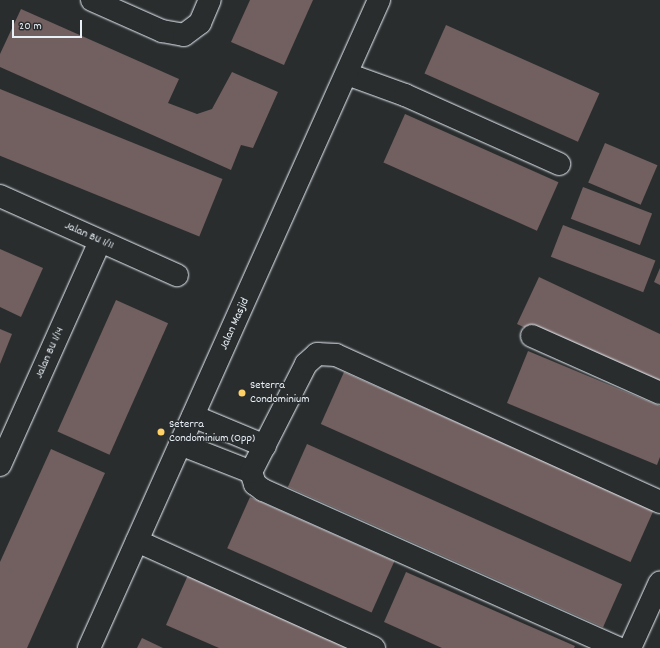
<!DOCTYPE html>
<style>
body{margin:0}
#map{position:relative;width:660px;height:648px;overflow:hidden;background:#2a2d2e;font-family:Dekko,sans-serif}
div>[style]{position:absolute}
.building>*{inset:0;background:#725f5f;transform-origin:0 0}
.roads{filter:drop-shadow(0 0 1px #e8f1f8) drop-shadow(0 0 1px #e8f1f8)}
.minor>*{height:22px;margin:-11px;padding:0 11px;transform-origin:11px;border-radius:11px;background:#2a2d2e}
.dots>*{width:11px;height:11px;translate:-50% -50%;box-sizing:border-box;border:2px solid #2a2d2e;border-radius:50%}
span{translate:-50% -50%;white-space:nowrap;text-align:center;line-height:1.15;-webkit-text-stroke:3.5px #2a2d2e;paint-order:stroke}
.street-label{font-size:12px;color:#e8f1f8}
.poi-label{font-size:12px;color:#e8f1f8}
.left{translate:0 -50%;text-align:left}
.scale{position:absolute;left:12px;top:20px;width:70px;height:18px;box-sizing:border-box;border:2px solid #e8f1f8;border-top:0;padding-left:5px;font-size:12px;line-height:14px;white-space:nowrap;color:#e8f1f8;-webkit-text-stroke:3px #2a2d2e;paint-order:stroke}
</style>
<div id="map">
<div class="building">
<div style="clip-path:polygon(250px 0,313px 0,284px 65px,231px 42px)"></div>
<div style="clip-path:polygon(21px 9px,179px 79px,168px 103px,197px 114px,212px 109px,232px 72px,278px 92px,253px 148px,241px 145px,231px 170px,0 67px,0 54px)"></div>
<div style="left:446px;top:25px;width:168px;height:53px;rotate:24deg"></div>
<div style="left:0;top:89px;width:240px;height:62px;rotate:22deg"></div>
<div style="left:405px;top:114px;width:168px;height:53px;rotate:24deg"></div>
<div style="left:605px;top:143px;width:57px;height:43px;rotate:23deg"></div>
<div style="left:583px;top:187px;width:74px;height:34px;rotate:21deg"></div>
<div style="left:563px;top:225px;width:99px;height:34px;rotate:21deg"></div>
<div style="clip-path:polygon(0 249px,43px 268px,21px 317px,0 307px)"></div>
<div style="clip-path:polygon(660px 268px,660px 285px,654px 282px)"></div>
<div style="clip-path:polygon(539px 277px,660px 334px,660px 391px,517px 324px)"></div>
<div style="left:116px;top:300px;width:57px;height:144px;rotate:24deg"></div>
<div style="clip-path:polygon(0 329px,12px 334px,0 364px)"></div>
<div style="clip-path:polygon(528px 351px,660px 406px,660px 457px,657px 465px,507px 403px)"></div>
<div style="left:344px;top:372px;width:339px;height:57px;rotate:24deg"></div>
<div style="left:307px;top:444px;width:345px;height:47px;rotate:24deg"></div>
<div style="clip-path:polygon(51px 449px,105px 473px,27px 648px,0 648px,0 562px)"></div>
<div style="left:250px;top:497px;width:158px;height:56px;rotate:24deg"></div>
<div style="clip-path:polygon(406px 572px,575px 646px,574px 648px,442px 648px,384px 622px)"></div>
<div style="clip-path:polygon(188px 575px,358px 648px,219px 648px,166px 625px)"></div>
<div style="clip-path:polygon(142px 638px,163px 648px,137px 648px)"></div>
</div>
<div class="roads">
<div class="minor">
<div style="left:92px;top:0;width:77px;rotate:23.9deg"></div>
<div style="left:162px;top:31px;width:22px;rotate:10deg"></div>
<div style="left:184px;top:35px;width:20px;rotate:-37deg"></div>
<div style="left:200px;top:23px;width:25px;rotate:-67deg"></div>
<div style="left:347px;top:74px;width:62px;rotate:19.9deg"></div>
<div style="left:405px;top:95px;width:169px;rotate:24.1deg"></div>
<div style="left:0;top:196px;width:194px;rotate:24.1deg"></div>
<div style="left:532px;top:336px;width:140px;rotate:24deg"></div>
<div style="left:193px;top:416px;width:78px;rotate:22.6deg"></div>
<div style="left:180px;top:444px;width:76px;rotate:21.5deg"></div>
<div style="left:0;top:465px;width:245px;rotate:-65.9deg"></div>
<div style="left:137px;top:541px;width:260px;rotate:24.3deg"></div>
<div style="left:89px;top:648px;width:710px;rotate:-65.89deg"></div>
<div style="left:618px;top:648px;width:389px;rotate:-156deg"></div>
<div style="left:263px;top:490px;width:10px;rotate:-143deg"></div>
<div style="left:255px;top:484px;width:13px;rotate:-108deg"></div>
<div style="left:251px;top:472px;width:121px;rotate:-63deg"></div>
<div style="left:306px;top:364px;width:15px;rotate:-42deg"></div>
<div style="left:317px;top:354px;width:19px;rotate:3deg"></div>
<div style="left:336px;top:355px;width:356px;rotate:24.4deg"></div>
<div style="left:630px;top:648px;width:72px;rotate:-65.6deg"></div>
</div>
</div>
<div class="dots">
<div style="left:242px;top:393px;background:#ffd166"></div>
<div style="left:161px;top:432px;background:#ffd166"></div>
</div>
<div class="street-label">
<span style="left:89px;top:236px;rotate:24deg">Jalan BU 1/11</span>
<span style="left:235px;top:324px;rotate:-66deg">Jalan Masjid</span>
<span style="left:50px;top:353px;rotate:-66deg">Jalan BU 1/14</span>
</div>
<div class="poi-label">
<span class="left" style="left:250px;top:393px">Seterra<br>Condominium</span>
<span class="left" style="left:169px;top:432px">Seterra<br>Condominium (Opp)</span>
</div>
<div class="scale">20 m</div>
</div>
